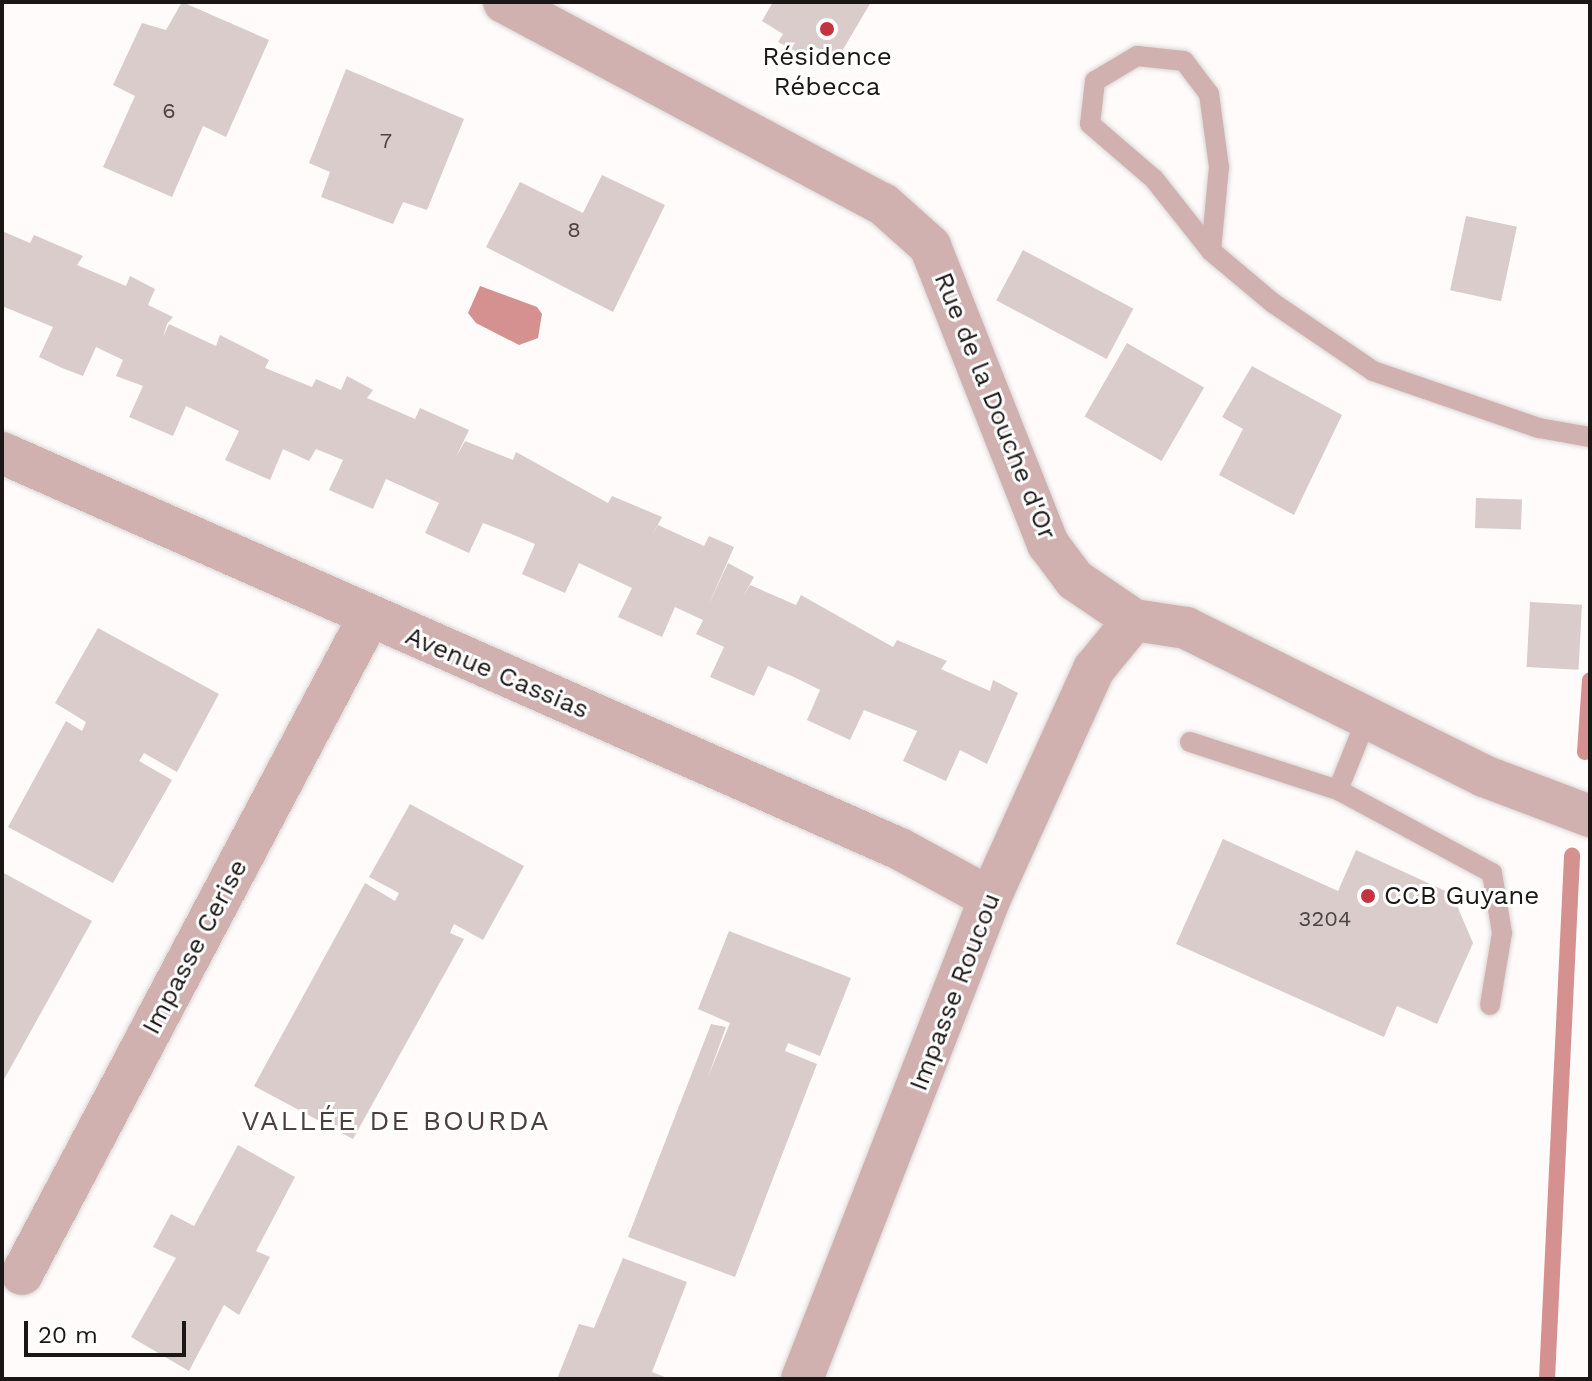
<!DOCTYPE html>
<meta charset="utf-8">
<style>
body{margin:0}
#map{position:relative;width:1592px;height:1381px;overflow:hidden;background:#fefbfa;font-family:"Work Sans",sans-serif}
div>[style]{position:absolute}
.water>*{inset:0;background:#d4918f}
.stream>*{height:16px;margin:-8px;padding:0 8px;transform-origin:8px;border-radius:8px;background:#d4918f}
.building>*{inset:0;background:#dacccb;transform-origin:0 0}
.roads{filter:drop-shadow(0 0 2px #dad7d6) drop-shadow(0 0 2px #dad7d6)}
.lane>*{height:20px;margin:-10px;padding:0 10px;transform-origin:10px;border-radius:10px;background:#d1b1b0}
.street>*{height:42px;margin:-21px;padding:0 21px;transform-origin:21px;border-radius:21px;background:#d1b1b0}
.dots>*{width:22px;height:22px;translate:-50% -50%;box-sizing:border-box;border:4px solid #fff;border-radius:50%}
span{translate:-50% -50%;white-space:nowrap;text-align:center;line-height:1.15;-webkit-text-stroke:6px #fff;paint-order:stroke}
.number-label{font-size:22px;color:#4c4444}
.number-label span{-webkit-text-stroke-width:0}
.poi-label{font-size:26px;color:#1c1717}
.left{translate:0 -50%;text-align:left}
.street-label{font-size:26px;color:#1c1717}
.neighbourhood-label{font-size:28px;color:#4b3f3f;letter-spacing:2px}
.frame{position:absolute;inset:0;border:4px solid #1c1717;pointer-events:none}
.scale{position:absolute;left:24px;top:1321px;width:162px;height:36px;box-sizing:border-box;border:4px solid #1c1717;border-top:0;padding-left:10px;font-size:24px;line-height:28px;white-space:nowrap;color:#1c1717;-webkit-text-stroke:6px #fff;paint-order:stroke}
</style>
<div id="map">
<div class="water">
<div style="clip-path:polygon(480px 286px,537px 307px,542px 314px,538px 338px,519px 345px,476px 323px,468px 313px)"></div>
</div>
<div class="stream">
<div style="left:1585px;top:752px;width:72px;rotate:-86deg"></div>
<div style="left:1547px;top:1379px;width:524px;rotate:-87.26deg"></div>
</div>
<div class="building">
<div style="clip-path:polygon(182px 2px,269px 40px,226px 137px,203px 126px,172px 197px,103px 167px,135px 96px,113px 85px,142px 23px,166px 30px)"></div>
<div style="clip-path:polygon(773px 2px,871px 2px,838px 58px,813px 46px,809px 58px,778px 42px,783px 34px,762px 21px)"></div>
<div style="clip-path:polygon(346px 69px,464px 119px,427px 210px,403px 202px,393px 224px,321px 197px,330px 172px,309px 163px)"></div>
<div style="clip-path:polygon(602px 175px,665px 205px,613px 312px,486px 247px,520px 182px,583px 213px)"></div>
<div style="left:1466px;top:216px;width:52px;height:76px;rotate:12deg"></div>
<div style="clip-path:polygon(2px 231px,30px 243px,34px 235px,83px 256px,77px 265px,126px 286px,130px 276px,155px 289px,148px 305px,173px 317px,167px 324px,163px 337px,169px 324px,216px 346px,220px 335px,269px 360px,265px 368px,312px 387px,316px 379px,341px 390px,347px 376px,373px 390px,367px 398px,415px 419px,420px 408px,469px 430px,456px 457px,465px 441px,513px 460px,516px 452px,608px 503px,612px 496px,662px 517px,651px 537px,658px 525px,704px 546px,709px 536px,734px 547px,708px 606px,728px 563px,754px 577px,743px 596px,750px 585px,796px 605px,801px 595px,893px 647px,897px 640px,947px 661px,941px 669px,965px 680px,990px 691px,993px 680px,1018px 693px,987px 764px,960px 750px,946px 781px,903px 761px,917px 731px,864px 710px,850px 740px,807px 720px,820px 690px,794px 677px,768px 666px,754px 696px,710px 677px,724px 647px,696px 634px,703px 620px,675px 607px,662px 637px,618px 617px,632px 588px,579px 563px,565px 593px,522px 574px,535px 544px,509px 533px,483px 523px,469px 553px,425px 533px,439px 503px,386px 479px,373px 509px,352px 500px,329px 490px,343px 460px,316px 449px,309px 461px,283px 449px,270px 480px,225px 460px,239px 431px,186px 406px,173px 436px,129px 417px,143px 386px,116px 376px,123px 360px,96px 347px,83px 376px,62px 368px,39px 357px,53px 327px,2px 306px)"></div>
<div style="left:1023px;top:250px;width:125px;height:57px;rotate:28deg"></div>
<div style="left:1127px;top:343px;width:89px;height:85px;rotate:30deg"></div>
<div style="clip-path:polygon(1252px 366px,1342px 415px,1294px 515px,1219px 475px,1243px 429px,1222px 417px)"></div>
<div style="left:1476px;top:498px;width:46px;height:30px;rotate:2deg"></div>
<div style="left:1530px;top:602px;width:52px;height:65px;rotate:3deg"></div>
<div style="clip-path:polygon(98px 628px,219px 694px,177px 772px,144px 753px,139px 761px,172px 780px,113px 883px,8px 827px,66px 721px,82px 731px,86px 722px,55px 703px)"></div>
<div style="clip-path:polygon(410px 804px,524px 866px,483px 940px,454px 924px,450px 933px,464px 939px,353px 1139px,254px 1086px,365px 883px,395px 901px,399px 893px,369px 877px)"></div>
<div style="clip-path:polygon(1223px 839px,1338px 891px,1356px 850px,1452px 894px,1473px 943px,1437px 1024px,1397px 1006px,1384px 1037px,1176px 944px)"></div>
<div style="clip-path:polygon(2px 872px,92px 921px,2px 1083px)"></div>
<div style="clip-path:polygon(729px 931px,851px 978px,820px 1056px,788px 1043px,785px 1051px,817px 1064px,735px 1277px,628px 1237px,711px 1024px,726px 1027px,708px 1077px,730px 1023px,698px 1009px)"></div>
<div style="clip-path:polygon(238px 1145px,295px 1177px,256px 1251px,270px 1257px,239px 1315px,224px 1305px,189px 1371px,131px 1337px,176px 1258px,153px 1247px,171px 1214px,194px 1226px)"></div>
<div style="clip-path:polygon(623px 1258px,687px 1282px,652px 1372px,670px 1379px,557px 1379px,579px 1324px,594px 1328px)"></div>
</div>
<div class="roads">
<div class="lane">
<div style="left:1211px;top:251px;width:84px;rotate:-84.6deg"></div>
<div style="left:1219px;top:167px;width:74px;rotate:-97.8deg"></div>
<div style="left:1209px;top:94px;width:41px;rotate:-127.1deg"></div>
<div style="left:1184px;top:61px;width:47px;rotate:-173.9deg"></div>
<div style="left:1137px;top:56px;width:49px;rotate:149.2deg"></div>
<div style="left:1095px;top:81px;width:43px;rotate:96.6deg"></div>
<div style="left:1090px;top:124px;width:84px;rotate:40.7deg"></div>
<div style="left:1154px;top:179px;width:92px;rotate:51.6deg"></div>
<div style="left:1211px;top:251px;width:81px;rotate:40deg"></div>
<div style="left:1273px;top:303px;width:121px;rotate:34.2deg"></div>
<div style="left:1373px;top:371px;width:176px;rotate:19deg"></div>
<div style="left:1539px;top:428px;width:52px;rotate:10deg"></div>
<div style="left:1190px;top:742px;width:156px;rotate:18deg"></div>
<div style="left:1338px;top:790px;width:78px;rotate:-68.1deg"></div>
<div style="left:1338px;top:790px;width:175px;rotate:28.3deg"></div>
<div style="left:1492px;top:873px;width:61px;rotate:80.5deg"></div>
<div style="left:1502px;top:933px;width:73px;rotate:99.5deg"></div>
</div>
<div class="street">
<div style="left:504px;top:2px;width:429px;rotate:28.1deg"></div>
<div style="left:883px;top:204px;width:63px;rotate:41.8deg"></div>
<div style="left:930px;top:246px;width:321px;rotate:68.4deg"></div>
<div style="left:1048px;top:544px;width:45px;rotate:53.1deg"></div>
<div style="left:1075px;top:580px;width:71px;rotate:34.1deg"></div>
<div style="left:1134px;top:620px;width:53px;rotate:8.7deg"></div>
<div style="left:1186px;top:628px;width:333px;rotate:26.4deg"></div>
<div style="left:1484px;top:776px;width:113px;rotate:20.7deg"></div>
<div style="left:2px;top:453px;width:981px;rotate:23.8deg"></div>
<div style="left:900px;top:849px;width:102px;rotate:28.6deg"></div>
<div style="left:22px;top:1274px;width:741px;rotate:-62.16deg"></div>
<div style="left:802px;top:1379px;width:516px;rotate:-68.65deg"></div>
<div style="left:990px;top:898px;width:252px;rotate:-65.6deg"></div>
<div style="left:1094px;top:669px;width:63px;rotate:-50.8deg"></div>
</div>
</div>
<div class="dots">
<div style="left:827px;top:29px;background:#c33340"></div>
<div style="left:1368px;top:896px;background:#c33340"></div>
</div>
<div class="number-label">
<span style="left:169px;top:111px">6</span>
<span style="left:386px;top:141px">7</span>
<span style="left:574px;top:230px">8</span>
<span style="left:1325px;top:919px">3204</span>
</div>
<div class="poi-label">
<span style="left:827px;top:72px">Résidence<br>Rébecca</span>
<span class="left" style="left:1384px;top:896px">CCB Guyane</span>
</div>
<div class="street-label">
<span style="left:995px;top:406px;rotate:68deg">Rue de la Douche d'Or</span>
<span style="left:497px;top:673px;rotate:23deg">Avenue Cassias</span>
<span style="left:195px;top:947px;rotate:-62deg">Impasse Cerise</span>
<span style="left:955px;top:992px;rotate:-69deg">Impasse Roucou</span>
</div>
<div class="neighbourhood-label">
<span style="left:396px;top:1121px">VALLÉE DE BOURDA</span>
</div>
<div class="frame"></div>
<div class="scale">20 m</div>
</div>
